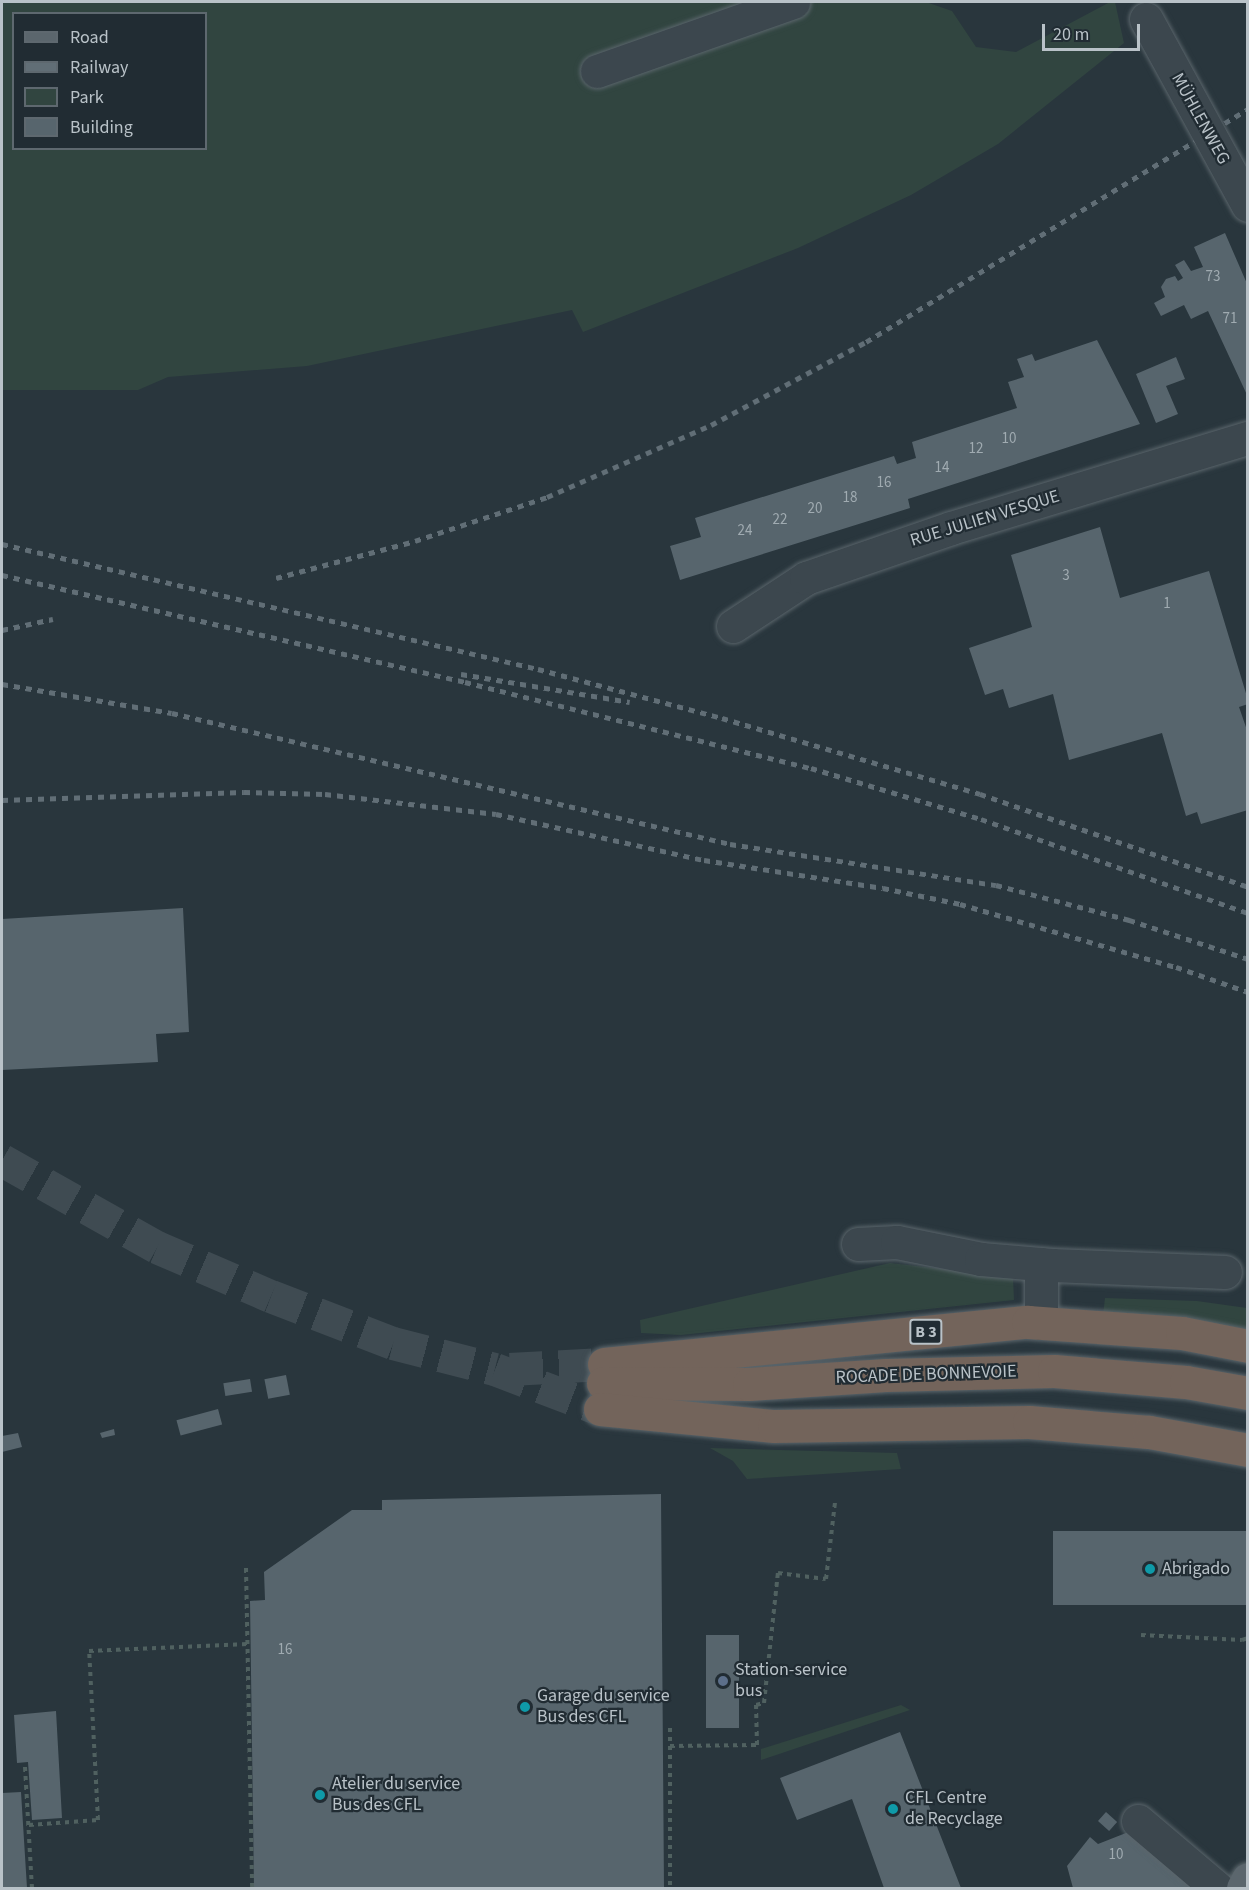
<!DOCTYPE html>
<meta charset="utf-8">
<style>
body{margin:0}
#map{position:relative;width:1249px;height:1890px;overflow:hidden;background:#29363d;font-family:"Source Sans 3",sans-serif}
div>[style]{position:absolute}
.green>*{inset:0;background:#314540}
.building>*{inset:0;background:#57656d;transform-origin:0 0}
.highway-tunnel>*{height:33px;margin-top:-16.5px;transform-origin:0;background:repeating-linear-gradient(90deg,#3f4b52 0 33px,transparent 0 49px)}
.path>*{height:4px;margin-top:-2px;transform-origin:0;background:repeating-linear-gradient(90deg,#506160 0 4.5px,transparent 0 9px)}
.roads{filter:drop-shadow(0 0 2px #5a656b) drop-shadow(0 0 2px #5a656b)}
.minor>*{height:33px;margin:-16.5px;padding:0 16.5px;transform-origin:16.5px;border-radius:16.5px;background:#3c474e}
.major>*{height:33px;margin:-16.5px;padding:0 16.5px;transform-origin:16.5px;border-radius:16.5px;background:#5b666d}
.highway>*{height:33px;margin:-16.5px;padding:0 16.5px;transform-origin:16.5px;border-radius:16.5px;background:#73645b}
.rail>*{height:4.5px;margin-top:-2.25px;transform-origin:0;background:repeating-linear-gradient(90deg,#616e76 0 6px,transparent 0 12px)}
.bridges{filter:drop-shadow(0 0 2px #5a656b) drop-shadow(0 0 2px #5a656b)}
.minor-bridge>*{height:33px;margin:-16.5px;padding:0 16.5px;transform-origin:16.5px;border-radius:16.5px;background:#3c474e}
.dots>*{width:16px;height:16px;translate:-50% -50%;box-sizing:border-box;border:3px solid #212c33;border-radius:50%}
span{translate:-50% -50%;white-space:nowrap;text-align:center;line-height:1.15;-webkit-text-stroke:4.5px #212c33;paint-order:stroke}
.number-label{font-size:15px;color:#a0abb1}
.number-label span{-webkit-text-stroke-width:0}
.shield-label span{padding:2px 4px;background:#212c33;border:2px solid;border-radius:4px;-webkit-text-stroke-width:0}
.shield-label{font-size:16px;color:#b9c2c8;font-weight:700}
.street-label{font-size:18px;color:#b9c2c8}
.poi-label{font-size:18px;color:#b9c2c8}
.left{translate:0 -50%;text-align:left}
.frame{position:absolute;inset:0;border:3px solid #b9c2c8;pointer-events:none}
.legend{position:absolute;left:12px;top:12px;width:195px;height:138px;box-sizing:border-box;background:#212c33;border:2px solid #5e686f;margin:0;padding:8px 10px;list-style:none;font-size:18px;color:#b9c2c8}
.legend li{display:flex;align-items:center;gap:12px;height:30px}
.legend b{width:30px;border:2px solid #5e686f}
.scale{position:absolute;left:1042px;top:24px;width:98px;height:27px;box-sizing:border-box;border:3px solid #b9c2c8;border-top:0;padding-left:8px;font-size:18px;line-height:21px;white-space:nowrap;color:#b9c2c8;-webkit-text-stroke:4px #212c33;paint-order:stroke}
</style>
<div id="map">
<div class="green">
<div style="clip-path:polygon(evenodd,2px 2px,926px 2px,952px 11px,976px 47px,1016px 52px,1110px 2px,1115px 2px,1124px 43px,998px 144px,911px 195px,798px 248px,583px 332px,572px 310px,307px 366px,168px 377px,138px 390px,2px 390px,2px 2px,14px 14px,206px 14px,206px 148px,14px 148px,14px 14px)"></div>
<div style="clip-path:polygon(890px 1263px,1013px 1277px,1014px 1300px,681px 1335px,641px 1333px,640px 1320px)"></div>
<div style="clip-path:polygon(1105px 1298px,1197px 1301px,1247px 1308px,1247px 1331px,1103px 1315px)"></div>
<div style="clip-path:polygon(710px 1448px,897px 1453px,901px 1469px,747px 1479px,733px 1461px)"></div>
<div style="clip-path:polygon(901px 1705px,910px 1710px,761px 1760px,761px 1749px)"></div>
</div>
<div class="building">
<div style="clip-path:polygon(1225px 233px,1248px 286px,1248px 397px,1208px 311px,1191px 319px,1184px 305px,1161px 316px,1154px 303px,1165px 297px,1161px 287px,1166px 279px,1175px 276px,1178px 281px,1183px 278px,1175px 265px,1184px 260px,1191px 271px,1203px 267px,1194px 247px)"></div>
<div style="clip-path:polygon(1097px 340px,1140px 424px,908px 499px,910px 508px,680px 580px,670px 546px,701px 537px,695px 518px,894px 456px,897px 464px,916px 458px,912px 442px,1017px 408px,1008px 382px,1024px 377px,1017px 359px,1032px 354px,1035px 361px)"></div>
<div style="clip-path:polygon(1176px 357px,1185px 379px,1166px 386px,1178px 414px,1156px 423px,1136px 374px)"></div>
<div style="clip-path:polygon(1100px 527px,1120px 598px,1209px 571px,1248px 700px,1248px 704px,1239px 707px,1248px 733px,1248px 810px,1201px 824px,1197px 812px,1186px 816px,1162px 733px,1069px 760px,1053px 694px,1009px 708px,1003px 689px,985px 695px,969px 648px,1032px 627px,1011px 555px)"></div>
<div style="clip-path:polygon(183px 908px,189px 1032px,156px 1034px,158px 1062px,2px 1070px,2px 919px)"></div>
<div style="left:286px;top:1375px;width:20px;height:22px;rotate:79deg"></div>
<div style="left:250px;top:1379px;width:13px;height:27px;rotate:81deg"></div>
<div style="left:218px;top:1409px;width:16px;height:43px;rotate:75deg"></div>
<div style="clip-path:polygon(114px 1429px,115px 1435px,102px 1438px,100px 1433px)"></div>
<div style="clip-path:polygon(18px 1433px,22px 1447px,2px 1452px,2px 1436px)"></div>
<div style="clip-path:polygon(661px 1494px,664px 1888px,254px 1888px,250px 1601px,265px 1600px,264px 1572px,352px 1510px,382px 1510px,382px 1500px)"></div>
<div style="left:1248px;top:1531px;width:74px;height:195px;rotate:90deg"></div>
<div style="left:706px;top:1635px;width:33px;height:93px"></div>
<div style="clip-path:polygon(56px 1711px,62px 1818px,32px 1820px,28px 1762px,17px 1763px,14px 1715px)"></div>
<div style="clip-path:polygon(900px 1732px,961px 1888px,884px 1888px,852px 1799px,797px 1820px,780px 1778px)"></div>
<div style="clip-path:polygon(21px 1792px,27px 1888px,2px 1888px,2px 1793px)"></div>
<div style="left:1106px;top:1812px;width:15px;height:12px;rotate:42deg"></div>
<div style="clip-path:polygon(1131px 1831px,1193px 1888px,1073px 1888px,1067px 1866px,1090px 1837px,1098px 1844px)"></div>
</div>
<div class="highway-tunnel">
<div style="left:2px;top:1160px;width:178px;rotate:29.3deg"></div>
<div style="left:157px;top:1247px;width:124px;rotate:23.3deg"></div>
<div style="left:271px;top:1296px;width:131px;rotate:21.1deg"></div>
<div style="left:393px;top:1343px;width:105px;rotate:14.3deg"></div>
<div style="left:495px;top:1369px;width:112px;rotate:20.9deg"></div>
<div style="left:510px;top:1369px;width:94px;rotate:-3deg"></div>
</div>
<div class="path">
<div style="left:246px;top:1568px;width:320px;rotate:88.9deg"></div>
<div style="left:1141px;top:1635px;width:101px;rotate:2.8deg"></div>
<div style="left:1242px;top:1640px;width:6px;rotate:-18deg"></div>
<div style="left:670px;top:1728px;width:160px;rotate:90deg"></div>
<div style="left:670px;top:1746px;width:87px;rotate:-0.7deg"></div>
<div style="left:757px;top:1745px;width:40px;rotate:-91.4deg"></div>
<div style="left:756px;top:1705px;width:8px;rotate:-14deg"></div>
<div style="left:764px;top:1703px;width:131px;rotate:-83.9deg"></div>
<div style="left:778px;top:1573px;width:48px;rotate:7.1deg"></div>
<div style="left:826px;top:1579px;width:78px;rotate:-83.3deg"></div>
<div style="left:25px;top:1767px;width:121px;rotate:86.7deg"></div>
<div style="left:29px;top:1825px;width:69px;rotate:-4.1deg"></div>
<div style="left:98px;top:1820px;width:169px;rotate:-93deg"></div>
<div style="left:89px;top:1651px;width:159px;rotate:-2.5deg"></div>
</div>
<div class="roads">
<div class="minor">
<div style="left:597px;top:71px;width:208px;rotate:-19.4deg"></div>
<div style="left:733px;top:626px;width:87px;rotate:-33.3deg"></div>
<div style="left:806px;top:578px;width:153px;rotate:-19deg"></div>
<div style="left:951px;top:528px;width:310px;rotate:-16.9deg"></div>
<div style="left:858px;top:1244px;width:39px;rotate:-3deg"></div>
<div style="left:897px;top:1242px;width:86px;rotate:11.4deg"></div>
<div style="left:981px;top:1259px;width:71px;rotate:4.8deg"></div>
<div style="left:1052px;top:1265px;width:173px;rotate:2.3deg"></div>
<div style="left:1041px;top:1323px;width:59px;rotate:-90deg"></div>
<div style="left:1138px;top:1821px;width:104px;rotate:40.3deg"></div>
</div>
<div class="major">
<div style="left:1243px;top:1888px;width:10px;rotate:-61deg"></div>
</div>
<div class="highway">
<div style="left:604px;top:1364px;width:426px;rotate:-5.7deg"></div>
<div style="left:1028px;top:1322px;width:154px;rotate:4.1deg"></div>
<div style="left:1182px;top:1333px;width:67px;rotate:11.1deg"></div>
<div style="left:603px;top:1383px;width:146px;rotate:0.4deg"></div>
<div style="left:749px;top:1384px;width:137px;rotate:-3.8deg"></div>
<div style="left:886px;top:1375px;width:168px;rotate:-1.4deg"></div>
<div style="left:1054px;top:1371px;width:132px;rotate:4.8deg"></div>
<div style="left:1186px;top:1382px;width:63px;rotate:10.1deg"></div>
<div style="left:600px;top:1409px;width:175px;rotate:5.6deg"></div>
<div style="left:774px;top:1426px;width:255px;rotate:-0.9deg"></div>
<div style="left:1029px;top:1422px;width:120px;rotate:4.8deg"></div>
<div style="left:1149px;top:1432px;width:101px;rotate:10.3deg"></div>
</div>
</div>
<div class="rail">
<div style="left:2px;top:544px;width:550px;rotate:13.13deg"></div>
<div style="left:538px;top:669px;width:190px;rotate:14.9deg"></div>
<div style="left:722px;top:718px;width:269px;rotate:16.4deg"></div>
<div style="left:980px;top:794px;width:284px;rotate:19.1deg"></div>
<div style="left:2px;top:575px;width:475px;rotate:13deg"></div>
<div style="left:465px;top:682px;width:357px;rotate:14deg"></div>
<div style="left:811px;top:768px;width:177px;rotate:16.7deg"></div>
<div style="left:981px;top:819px;width:283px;rotate:19.4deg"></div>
<div style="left:276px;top:578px;width:144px;rotate:-14.9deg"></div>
<div style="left:415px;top:541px;width:139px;rotate:-18.4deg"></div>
<div style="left:547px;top:497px;width:179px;rotate:-23.7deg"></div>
<div style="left:711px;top:425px;width:176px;rotate:-28.2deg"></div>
<div style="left:866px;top:342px;width:447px;rotate:-31.4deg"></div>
<div style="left:2px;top:630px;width:52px;rotate:-12.2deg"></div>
<div style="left:461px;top:674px;width:171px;rotate:9.4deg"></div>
<div style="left:2px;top:684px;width:172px;rotate:9.7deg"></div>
<div style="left:172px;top:713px;width:573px;rotate:13.21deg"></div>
<div style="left:730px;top:844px;width:269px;rotate:8.8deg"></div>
<div style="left:996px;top:885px;width:138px;rotate:14.7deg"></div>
<div style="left:1129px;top:920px;width:125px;rotate:18.1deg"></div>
<div style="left:2px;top:800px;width:242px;rotate:-1.9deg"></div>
<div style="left:244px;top:792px;width:81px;rotate:1.4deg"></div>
<div style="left:325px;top:794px;width:172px;rotate:6.7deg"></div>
<div style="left:496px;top:814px;width:213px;rotate:12.5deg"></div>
<div style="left:704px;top:860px;width:181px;rotate:8.9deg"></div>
<div style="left:883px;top:888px;width:79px;rotate:11.7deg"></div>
<div style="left:960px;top:904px;width:225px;rotate:16.3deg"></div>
<div style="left:1176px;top:967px;width:76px;rotate:19.1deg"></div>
</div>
<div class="bridges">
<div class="minor-bridge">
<div style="left:1146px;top:19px;width:212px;rotate:61.3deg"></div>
</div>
</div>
<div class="dots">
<div style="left:1150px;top:1569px;background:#0f9aa8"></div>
<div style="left:723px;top:1681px;background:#5c6f8a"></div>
<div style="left:525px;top:1707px;background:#0f9aa8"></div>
<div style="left:320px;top:1795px;background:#0f9aa8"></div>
<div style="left:893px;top:1809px;background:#0f9aa8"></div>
</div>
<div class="number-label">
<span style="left:1213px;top:277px">73</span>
<span style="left:1230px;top:319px">71</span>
<span style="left:1009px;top:439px">10</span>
<span style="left:976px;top:449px">12</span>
<span style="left:942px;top:468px">14</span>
<span style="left:884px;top:483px">16</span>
<span style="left:850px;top:498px">18</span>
<span style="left:815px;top:509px">20</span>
<span style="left:780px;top:520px">22</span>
<span style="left:745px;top:531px">24</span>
<span style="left:1066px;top:576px">3</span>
<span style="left:1167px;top:604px">1</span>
<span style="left:285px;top:1650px">16</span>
<span style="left:1116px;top:1855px">10</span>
</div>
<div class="shield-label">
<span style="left:926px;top:1332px">B 3</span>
</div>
<div class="street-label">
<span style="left:1200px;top:119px;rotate:61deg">MÜHLENWEG</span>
<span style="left:985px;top:519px;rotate:-17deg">RUE JULIEN VESQUE</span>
<span style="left:926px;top:1375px;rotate:-2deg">ROCADE DE BONNEVOIE</span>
</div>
<div class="poi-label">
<span class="left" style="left:1162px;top:1569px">Abrigado</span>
<span class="left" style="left:735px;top:1681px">Station-service<br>bus</span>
<span class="left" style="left:537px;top:1707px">Garage du service<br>Bus des CFL</span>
<span class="left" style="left:332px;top:1795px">Atelier du service<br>Bus des CFL</span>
<span class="left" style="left:905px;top:1809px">CFL Centre<br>de Recyclage</span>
</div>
<div class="frame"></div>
<ul class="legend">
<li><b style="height:8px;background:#5b666d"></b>Road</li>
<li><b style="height:8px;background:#616e76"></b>Railway</li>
<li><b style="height:16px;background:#314540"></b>Park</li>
<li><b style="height:16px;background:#57656d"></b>Building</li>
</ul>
<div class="scale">20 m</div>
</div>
